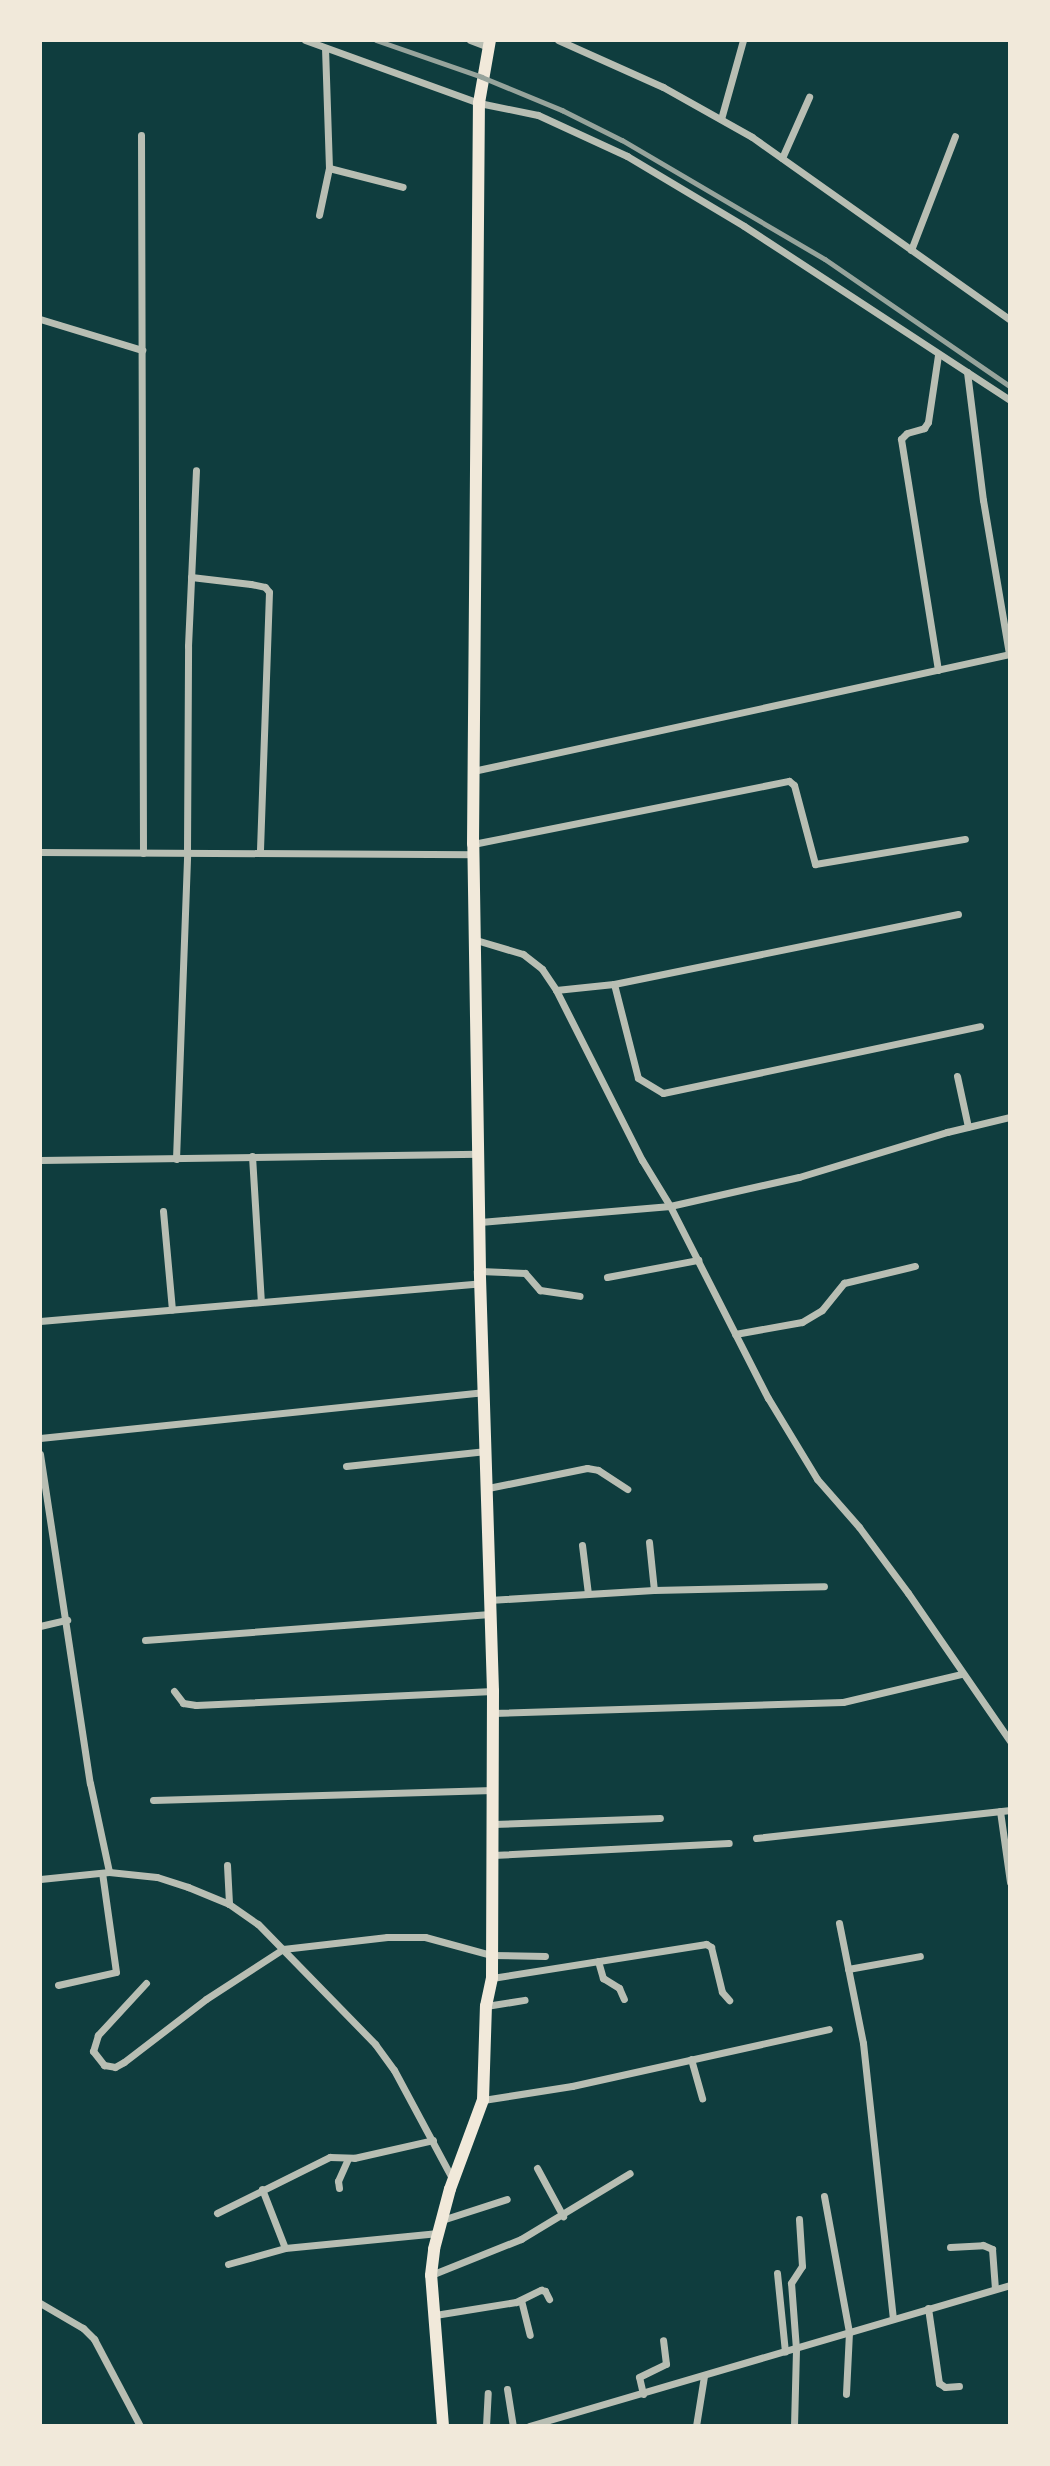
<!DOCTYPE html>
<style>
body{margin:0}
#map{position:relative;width:1050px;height:2466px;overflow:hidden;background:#0f3d3e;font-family:Spectral,serif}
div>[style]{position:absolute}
.minor>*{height:7px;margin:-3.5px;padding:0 3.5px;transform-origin:3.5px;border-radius:3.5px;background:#b8beb3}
.secondary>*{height:12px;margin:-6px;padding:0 6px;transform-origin:6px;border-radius:6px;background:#f1e9da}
.rail>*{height:4.5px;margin:-2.25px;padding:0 2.25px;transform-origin:2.25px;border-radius:2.25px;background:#97a49c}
span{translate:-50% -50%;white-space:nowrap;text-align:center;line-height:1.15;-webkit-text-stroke:5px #f1e9da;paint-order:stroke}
.frame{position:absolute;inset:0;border:42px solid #f1e9da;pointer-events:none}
</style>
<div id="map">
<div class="minor">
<div style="left:305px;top:40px;width:185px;rotate:19.9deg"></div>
<div style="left:479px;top:103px;width:60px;rotate:11.5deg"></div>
<div style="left:538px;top:115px;width:98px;rotate:24.7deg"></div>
<div style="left:627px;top:156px;width:136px;rotate:30.9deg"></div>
<div style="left:744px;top:226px;width:318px;rotate:33.2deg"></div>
<div style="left:470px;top:40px;width:19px;rotate:21deg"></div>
<div style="left:558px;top:40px;width:115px;rotate:24.1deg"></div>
<div style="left:663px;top:87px;width:102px;rotate:29.3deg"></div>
<div style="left:752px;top:137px;width:316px;rotate:35.3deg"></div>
<div style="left:721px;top:119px;width:82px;rotate:-74.4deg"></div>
<div style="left:141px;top:135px;width:718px;rotate:89.84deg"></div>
<div style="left:782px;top:158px;width:67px;rotate:-66.1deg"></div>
<div style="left:329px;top:168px;width:76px;rotate:14.4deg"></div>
<div style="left:319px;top:215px;width:48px;rotate:-78deg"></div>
<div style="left:329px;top:168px;width:120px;rotate:-91.9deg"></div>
<div style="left:911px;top:250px;width:122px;rotate:-68.9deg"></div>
<div style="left:40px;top:319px;width:107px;rotate:16.9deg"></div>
<div style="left:967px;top:372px;width:129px;rotate:82.9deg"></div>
<div style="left:983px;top:500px;width:156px;rotate:80.4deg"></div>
<div style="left:191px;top:577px;width:60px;rotate:6.7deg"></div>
<div style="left:251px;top:584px;width:14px;rotate:12deg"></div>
<div style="left:265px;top:587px;width:6px;rotate:51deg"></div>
<div style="left:269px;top:592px;width:260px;rotate:92deg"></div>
<div style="left:938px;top:670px;width:234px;rotate:-99.1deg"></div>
<div style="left:901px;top:439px;width:8px;rotate:-45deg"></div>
<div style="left:907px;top:433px;width:18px;rotate:-16deg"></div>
<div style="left:924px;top:428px;width:7px;rotate:-56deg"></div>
<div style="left:928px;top:422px;width:68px;rotate:-81.5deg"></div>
<div style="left:473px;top:771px;width:550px;rotate:-12.29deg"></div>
<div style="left:473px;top:844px;width:322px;rotate:-11.3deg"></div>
<div style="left:789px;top:781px;width:6px;rotate:39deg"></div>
<div style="left:794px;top:785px;width:82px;rotate:75.1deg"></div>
<div style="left:815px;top:864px;width:152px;rotate:-9.5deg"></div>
<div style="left:40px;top:852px;width:434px;rotate:0.3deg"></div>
<div style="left:476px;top:940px;width:49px;rotate:16.6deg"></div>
<div style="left:523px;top:954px;width:24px;rotate:38deg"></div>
<div style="left:542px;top:969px;width:25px;rotate:56deg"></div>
<div style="left:556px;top:990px;width:191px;rotate:63.2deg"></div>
<div style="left:642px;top:1160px;width:54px;rotate:58.7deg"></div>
<div style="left:670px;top:1206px;width:216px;rotate:63deg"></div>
<div style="left:768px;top:1398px;width:95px;rotate:58.8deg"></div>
<div style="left:817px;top:1479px;width:64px;rotate:48.8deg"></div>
<div style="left:859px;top:1527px;width:82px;rotate:53.4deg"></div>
<div style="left:908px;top:1593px;width:180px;rotate:55.4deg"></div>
<div style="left:614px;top:984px;width:97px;rotate:75.7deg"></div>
<div style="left:638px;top:1078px;width:29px;rotate:31deg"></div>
<div style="left:663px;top:1093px;width:324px;rotate:-11.9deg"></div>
<div style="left:556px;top:990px;width:58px;rotate:-5.9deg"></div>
<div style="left:614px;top:984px;width:351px;rotate:-11.5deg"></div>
<div style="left:957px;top:1076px;width:52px;rotate:77.8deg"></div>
<div style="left:252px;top:1156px;width:146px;rotate:86.5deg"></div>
<div style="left:176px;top:1159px;width:307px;rotate:-87.9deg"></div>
<div style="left:187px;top:852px;width:206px;rotate:-89.7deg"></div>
<div style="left:188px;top:646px;width:176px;rotate:-87.4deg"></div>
<div style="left:40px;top:1160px;width:439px;rotate:-0.8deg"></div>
<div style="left:163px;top:1211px;width:99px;rotate:84.8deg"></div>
<div style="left:480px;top:1222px;width:191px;rotate:-4.8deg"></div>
<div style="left:670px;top:1206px;width:132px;rotate:-12.7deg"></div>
<div style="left:799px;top:1177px;width:155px;rotate:-16.9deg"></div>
<div style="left:947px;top:1132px;width:65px;rotate:-13.4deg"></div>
<div style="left:480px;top:1271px;width:45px;rotate:2.5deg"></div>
<div style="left:525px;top:1273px;width:23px;rotate:49deg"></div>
<div style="left:540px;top:1290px;width:40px;rotate:8.5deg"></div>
<div style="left:607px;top:1277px;width:93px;rotate:-10.6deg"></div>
<div style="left:40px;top:1321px;width:443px;rotate:-4.9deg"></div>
<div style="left:735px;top:1334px;width:68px;rotate:-10.2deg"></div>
<div style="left:802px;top:1322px;width:23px;rotate:-31deg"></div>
<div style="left:822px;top:1310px;width:35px;rotate:-51deg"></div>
<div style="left:844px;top:1283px;width:73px;rotate:-13.5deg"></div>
<div style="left:40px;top:1438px;width:445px;rotate:-5.9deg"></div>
<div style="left:40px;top:1454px;width:333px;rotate:81.4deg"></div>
<div style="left:90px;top:1783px;width:91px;rotate:77.9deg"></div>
<div style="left:109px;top:1872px;width:69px;rotate:174.2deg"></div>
<div style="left:346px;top:1466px;width:141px;rotate:-6.1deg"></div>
<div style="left:488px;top:1488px;width:101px;rotate:-11.4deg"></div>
<div style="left:587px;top:1468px;width:11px;rotate:10deg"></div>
<div style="left:598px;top:1470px;width:35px;rotate:33deg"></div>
<div style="left:649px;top:1542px;width:48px;rotate:84.1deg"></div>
<div style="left:582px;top:1545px;width:49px;rotate:83deg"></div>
<div style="left:489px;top:1600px;width:165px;rotate:-3.5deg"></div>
<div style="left:654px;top:1590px;width:170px;rotate:-1.3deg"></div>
<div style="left:40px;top:1626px;width:28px;rotate:-13deg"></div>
<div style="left:145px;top:1640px;width:346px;rotate:-4.3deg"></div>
<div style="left:174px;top:1691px;width:15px;rotate:53deg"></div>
<div style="left:183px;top:1703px;width:13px;rotate:9deg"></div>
<div style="left:196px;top:1705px;width:297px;rotate:-2.7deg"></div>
<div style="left:493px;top:1713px;width:350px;rotate:-1.8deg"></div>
<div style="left:843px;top:1702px;width:121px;rotate:-13.3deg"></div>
<div style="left:153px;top:1800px;width:340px;rotate:-1.7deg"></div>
<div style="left:1000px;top:1811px;width:72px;rotate:82deg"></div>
<div style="left:493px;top:1824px;width:167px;rotate:-2.1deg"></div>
<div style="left:756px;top:1838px;width:256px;rotate:-6.3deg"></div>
<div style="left:493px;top:1855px;width:236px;rotate:-2.9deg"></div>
<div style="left:227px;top:1865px;width:39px;rotate:87deg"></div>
<div style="left:109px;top:1872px;width:48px;rotate:5.9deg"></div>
<div style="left:157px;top:1877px;width:33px;rotate:18deg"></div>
<div style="left:188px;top:1887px;width:44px;rotate:22.5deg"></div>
<div style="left:229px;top:1904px;width:35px;rotate:35deg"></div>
<div style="left:258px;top:1924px;width:168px;rotate:45.7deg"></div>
<div style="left:375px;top:2044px;width:32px;rotate:54deg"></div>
<div style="left:394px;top:2070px;width:125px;rotate:61.8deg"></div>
<div style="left:839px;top:1923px;width:122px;rotate:78.7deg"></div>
<div style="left:863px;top:2043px;width:277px;rotate:83.8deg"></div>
<div style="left:598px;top:1961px;width:18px;rotate:74deg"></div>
<div style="left:603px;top:1978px;width:19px;rotate:32deg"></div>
<div style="left:619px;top:1988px;width:12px;rotate:66deg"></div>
<div style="left:848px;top:1969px;width:73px;rotate:-10.2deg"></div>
<div style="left:492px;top:1978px;width:217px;rotate:-9deg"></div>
<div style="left:706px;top:1944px;width:6px;rotate:31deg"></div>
<div style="left:711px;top:1947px;width:46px;rotate:76.3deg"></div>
<div style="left:722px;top:1992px;width:11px;rotate:49deg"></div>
<div style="left:146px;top:1983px;width:71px;rotate:132.7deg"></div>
<div style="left:98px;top:2035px;width:17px;rotate:107deg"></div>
<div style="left:93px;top:2051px;width:18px;rotate:52deg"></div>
<div style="left:104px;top:2065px;width:11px;rotate:10deg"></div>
<div style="left:115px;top:2067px;width:10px;rotate:-29deg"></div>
<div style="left:124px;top:2062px;width:103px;rotate:-37.5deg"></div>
<div style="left:206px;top:1999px;width:92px;rotate:-33deg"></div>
<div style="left:283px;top:1949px;width:105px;rotate:-6.6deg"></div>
<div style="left:387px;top:1937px;width:38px"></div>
<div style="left:425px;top:1937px;width:68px;rotate:15.3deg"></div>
<div style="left:491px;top:1955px;width:54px;rotate:1.1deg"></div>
<div style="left:58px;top:1985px;width:59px;rotate:-12.6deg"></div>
<div style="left:116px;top:1972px;width:100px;rotate:-98deg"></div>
<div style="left:486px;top:2006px;width:39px;rotate:-9deg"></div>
<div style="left:691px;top:2059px;width:41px;rotate:74.2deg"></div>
<div style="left:483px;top:2100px;width:90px;rotate:-8.9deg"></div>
<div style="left:572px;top:2086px;width:263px;rotate:-12.5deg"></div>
<div style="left:537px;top:2168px;width:55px;rotate:61.6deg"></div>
<div style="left:339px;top:2188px;width:7px;rotate:-98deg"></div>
<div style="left:338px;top:2181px;width:24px;rotate:-66deg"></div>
<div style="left:262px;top:2189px;width:63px;rotate:68.7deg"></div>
<div style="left:824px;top:2196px;width:138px;rotate:79.6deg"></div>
<div style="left:849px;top:2332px;width:62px;rotate:92.8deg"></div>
<div style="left:217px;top:2213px;width:126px;rotate:-26.4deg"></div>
<div style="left:330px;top:2157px;width:24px;rotate:2deg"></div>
<div style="left:354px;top:2158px;width:81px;rotate:-12.8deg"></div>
<div style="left:442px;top:2220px;width:68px;rotate:-17.9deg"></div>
<div style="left:950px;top:2247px;width:33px;rotate:-3deg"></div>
<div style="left:983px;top:2245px;width:10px;rotate:24deg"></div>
<div style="left:992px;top:2249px;width:40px;rotate:85.7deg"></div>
<div style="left:228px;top:2264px;width:59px;rotate:-15.7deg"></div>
<div style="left:285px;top:2248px;width:154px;rotate:-5.6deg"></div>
<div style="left:777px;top:2273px;width:79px;rotate:84.2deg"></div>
<div style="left:431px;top:2275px;width:97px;rotate:-21.8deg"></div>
<div style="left:521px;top:2239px;width:127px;rotate:-31.2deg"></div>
<div style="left:521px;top:2300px;width:36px;rotate:76deg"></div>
<div style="left:40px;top:2303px;width:50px;rotate:30.2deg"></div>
<div style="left:83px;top:2328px;width:16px;rotate:45deg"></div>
<div style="left:94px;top:2339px;width:98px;rotate:62.1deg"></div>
<div style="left:928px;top:2308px;width:76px;rotate:81.7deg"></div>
<div style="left:939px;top:2383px;width:7px;rotate:34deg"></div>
<div style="left:945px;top:2387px;width:14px;rotate:-4deg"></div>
<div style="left:435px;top:2315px;width:82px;rotate:-9.1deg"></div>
<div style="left:516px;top:2302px;width:28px;rotate:-26deg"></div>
<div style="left:541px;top:2290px;width:4px;rotate:14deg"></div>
<div style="left:545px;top:2291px;width:9px;rotate:63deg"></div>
<div style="left:507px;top:2389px;width:37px;rotate:81deg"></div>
<div style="left:643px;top:2394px;width:17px;rotate:-103deg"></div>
<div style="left:639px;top:2377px;width:30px;rotate:-26deg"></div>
<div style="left:666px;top:2364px;width:24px;rotate:-97deg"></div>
<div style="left:486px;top:2426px;width:33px;rotate:-87deg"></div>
<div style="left:529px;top:2426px;width:501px;rotate:-16.34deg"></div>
<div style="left:696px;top:2426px;width:51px;rotate:-80.9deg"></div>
<div style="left:794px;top:2426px;width:77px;rotate:-88.5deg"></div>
<div style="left:796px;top:2349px;width:66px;rotate:-94.3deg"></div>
<div style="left:791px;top:2283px;width:20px;rotate:-57deg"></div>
<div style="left:802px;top:2266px;width:47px;rotate:-93.7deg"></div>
</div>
<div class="secondary">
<div style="left:443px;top:2426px;width:151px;rotate:-94.5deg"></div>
<div style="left:431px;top:2275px;width:26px;rotate:-83deg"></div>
<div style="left:434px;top:2249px;width:62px;rotate:-75.1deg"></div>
<div style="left:450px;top:2189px;width:95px;rotate:-69.7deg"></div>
<div style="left:483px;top:2100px;width:94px;rotate:-88.2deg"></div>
<div style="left:486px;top:2006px;width:29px;rotate:-78deg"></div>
<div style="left:492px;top:1978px;width:287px;rotate:-89.8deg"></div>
<div style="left:493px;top:1691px;width:420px;rotate:-91.8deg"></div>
<div style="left:480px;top:1271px;width:427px;rotate:-90.9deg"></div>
<div style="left:473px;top:844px;width:741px;rotate:-89.54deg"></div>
<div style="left:479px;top:103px;width:64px;rotate:-80.1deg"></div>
</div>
<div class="rail">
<div style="left:376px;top:40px;width:112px;rotate:19.2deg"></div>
<div style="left:482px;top:77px;width:87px;rotate:22.4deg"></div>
<div style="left:562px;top:110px;width:67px;rotate:26.6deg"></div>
<div style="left:622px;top:140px;width:235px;rotate:30.4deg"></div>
<div style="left:825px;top:259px;width:224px;rotate:34.5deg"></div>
</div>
<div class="frame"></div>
</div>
